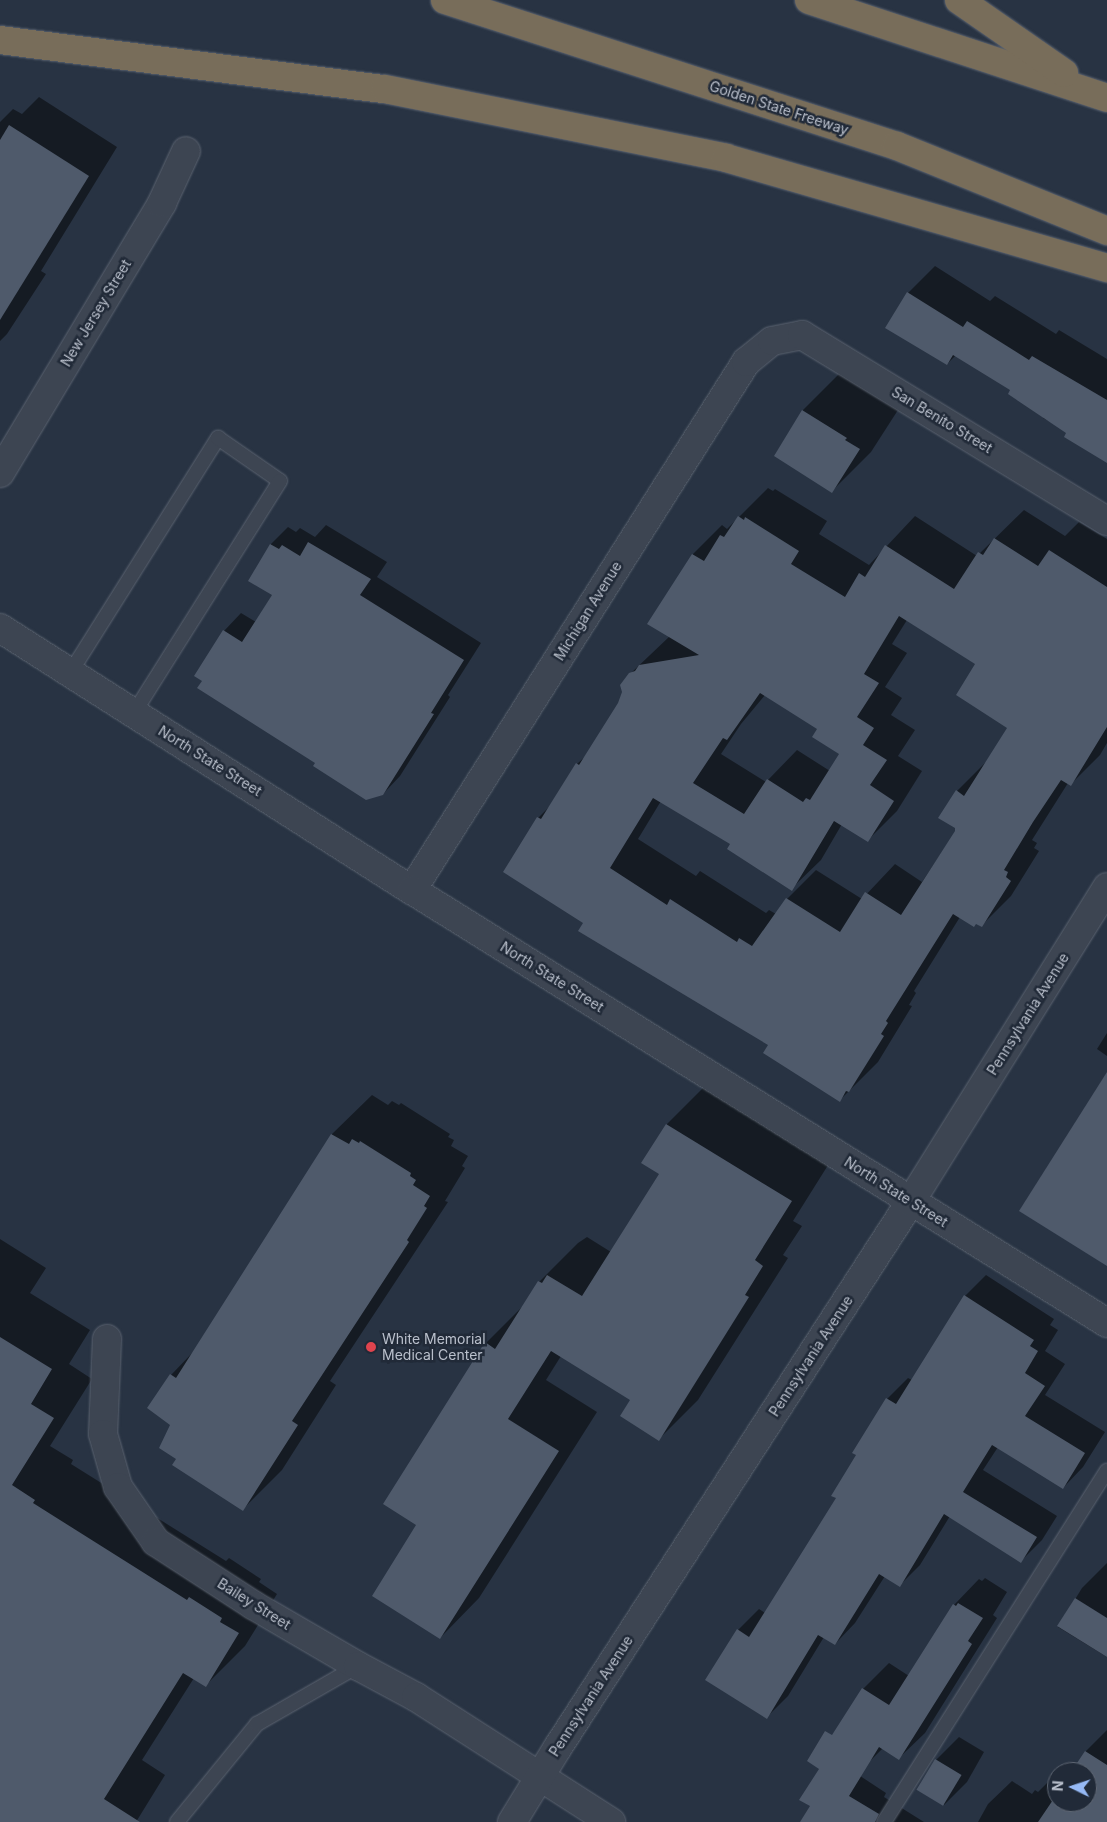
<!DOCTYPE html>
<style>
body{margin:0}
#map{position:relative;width:1107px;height:1822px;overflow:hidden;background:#283343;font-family:Inter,sans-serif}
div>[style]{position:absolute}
.shadow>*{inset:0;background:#0007}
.building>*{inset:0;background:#4f5a6b;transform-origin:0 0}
.roads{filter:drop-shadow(0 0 1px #5b6370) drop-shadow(0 0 1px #5b6370)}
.service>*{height:14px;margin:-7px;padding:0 7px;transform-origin:7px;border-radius:7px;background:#3d4552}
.minor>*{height:28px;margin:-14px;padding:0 14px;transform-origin:14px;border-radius:14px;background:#3d4552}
.tertiary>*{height:28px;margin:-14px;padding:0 14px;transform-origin:14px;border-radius:14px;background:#3d4552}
.motorway>*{height:28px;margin:-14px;padding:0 14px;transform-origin:14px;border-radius:14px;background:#786d5a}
.dots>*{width:14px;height:14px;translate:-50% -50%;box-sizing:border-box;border:2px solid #212a38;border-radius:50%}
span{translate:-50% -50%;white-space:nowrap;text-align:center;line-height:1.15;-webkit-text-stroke:5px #212a38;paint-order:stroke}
.street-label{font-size:14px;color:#bac0cc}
.poi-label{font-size:14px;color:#bac0cc}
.left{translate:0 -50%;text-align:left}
.north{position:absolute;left:1047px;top:1762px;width:50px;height:50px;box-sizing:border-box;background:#212a38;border:1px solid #5e6673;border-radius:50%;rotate:274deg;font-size:14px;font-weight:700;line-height:20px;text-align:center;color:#bac0cc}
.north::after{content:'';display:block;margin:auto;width:18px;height:22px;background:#96b9f5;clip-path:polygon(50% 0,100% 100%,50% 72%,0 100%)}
</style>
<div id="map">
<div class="shadow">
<div style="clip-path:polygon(39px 97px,117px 147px,41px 271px,46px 274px,7px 334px,0 341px,0 122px,13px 109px,22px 114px)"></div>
<div style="clip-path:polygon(935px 266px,990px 301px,995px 296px,1056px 334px,1059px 330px,1107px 359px,1107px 453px,1043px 418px,1045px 415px,1012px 390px,956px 355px,947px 364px,887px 328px,908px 293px)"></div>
<div style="clip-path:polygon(842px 371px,898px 410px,871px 452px,832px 491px,775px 455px,803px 410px)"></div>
<div style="clip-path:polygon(evenodd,768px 488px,773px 491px,775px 489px,827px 521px,819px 534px,869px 565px,915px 516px,977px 556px,1024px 510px,1065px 536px,1079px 522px,1107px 539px,1107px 743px,1100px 755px,1071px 784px,1068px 783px,1032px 840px,1037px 843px,1034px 848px,1039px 851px,1011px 896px,982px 925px,960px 917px,914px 991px,916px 993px,909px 1005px,912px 1006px,878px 1062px,840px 1100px,770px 1044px,585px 922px,538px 818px,553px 803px,577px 764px,589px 753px,619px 703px,630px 674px,670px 636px,693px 554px,722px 525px,727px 529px,768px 488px,907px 620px,977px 663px,1009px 727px,986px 762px,957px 791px,956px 831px,922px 882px,895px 864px,862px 899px,816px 870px,787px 899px,776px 914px,769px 910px,766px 913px,700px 871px,696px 876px,638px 839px,661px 801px,732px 844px,791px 889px,821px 860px,842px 824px,868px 840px,897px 811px,922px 771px,898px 756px,915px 730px,891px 715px,902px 698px,885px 687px,907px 653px,892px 644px,907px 620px,768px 488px,765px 695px,819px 728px,841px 754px,830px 771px,797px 750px,766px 782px,721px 754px,741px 724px,765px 695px)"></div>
<div style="clip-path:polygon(326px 525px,387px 562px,377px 577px,481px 643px,448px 695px,450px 697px,400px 776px,383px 794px,316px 763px,203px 681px,224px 631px,241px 613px,256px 622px,273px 594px,250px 580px,271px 544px,288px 527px,296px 532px,300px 528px,315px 537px)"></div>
<div style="clip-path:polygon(1107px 1033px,1107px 1056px,1097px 1049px)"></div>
<div style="clip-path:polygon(706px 1085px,830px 1162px,793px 1221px,802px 1226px,783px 1255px,788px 1258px,698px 1400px,659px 1439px,631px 1399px,561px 1356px,546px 1380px,597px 1412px,479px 1598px,440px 1638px,418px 1524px,486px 1343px,525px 1304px,539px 1282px,578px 1243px,587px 1237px,611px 1252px,661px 1174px,643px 1163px,667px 1124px)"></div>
<div style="clip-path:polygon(372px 1095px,388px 1105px,392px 1101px,399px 1105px,401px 1103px,450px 1134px,448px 1137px,454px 1140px,451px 1146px,468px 1156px,462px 1166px,465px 1168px,445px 1201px,448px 1202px,330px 1381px,336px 1385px,282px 1470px,243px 1509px,177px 1458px,172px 1425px,171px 1375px,196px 1349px,332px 1134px)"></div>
<div style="clip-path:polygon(0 1239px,46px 1268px,30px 1293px,90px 1330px,69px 1364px,92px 1379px,50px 1446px,73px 1460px,71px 1464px,226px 1561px,229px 1558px,261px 1579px,259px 1582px,277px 1594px,245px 1646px,206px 1685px,194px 1678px,142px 1760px,165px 1775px,136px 1822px,0 1822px)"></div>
<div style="clip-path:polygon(986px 1275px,1054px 1319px,1050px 1325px,1058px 1330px,1045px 1351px,1065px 1364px,1045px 1395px,1105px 1432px,1083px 1467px,1063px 1488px,998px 1447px,983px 1470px,1057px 1516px,1042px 1540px,1021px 1561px,950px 1516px,920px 1565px,900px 1585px,885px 1576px,855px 1623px,835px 1644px,824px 1637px,788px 1696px,767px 1717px,738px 1630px,759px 1609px,765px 1613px,838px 1498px,887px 1399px,908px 1378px,912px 1380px,965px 1296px)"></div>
<div style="clip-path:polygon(1107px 1563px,1107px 1657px,1058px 1627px,1082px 1588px)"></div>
<div style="clip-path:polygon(985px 1578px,1007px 1592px,993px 1615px,997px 1618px,925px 1733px,899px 1758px,883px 1748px,870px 1761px,863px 1689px,889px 1663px,909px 1676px,954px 1605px,979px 1579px,982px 1581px)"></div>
<div style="clip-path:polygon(1107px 1730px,1107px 1822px,978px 1822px,988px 1804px,1012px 1781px,1032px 1794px,1035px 1790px,1038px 1792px,1057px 1773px,1057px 1802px,1087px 1802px,1087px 1772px,1073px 1772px,1086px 1751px)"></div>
<div style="clip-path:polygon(959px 1737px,984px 1752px,967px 1782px,944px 1805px,936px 1760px)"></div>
<div style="clip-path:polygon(845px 1766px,886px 1793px,884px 1797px,924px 1822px,801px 1822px)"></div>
</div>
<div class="building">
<div style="clip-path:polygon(9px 125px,89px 176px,0 320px,0 140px)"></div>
<div style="clip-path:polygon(907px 292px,963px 327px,967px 321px,1029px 360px,1032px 356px,1107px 400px,1107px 463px,1064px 437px,1066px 433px,1008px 394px,1010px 390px,953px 355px,947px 365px,885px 328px)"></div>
<div style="clip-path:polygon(802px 410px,847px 438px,845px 440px,860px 449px,832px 493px,774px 456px)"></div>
<div style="clip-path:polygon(evenodd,738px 516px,744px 520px,745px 517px,799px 551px,791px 564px,845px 597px,859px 573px,865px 577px,885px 545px,954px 589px,978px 552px,983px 555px,994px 538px,1038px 566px,1049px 550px,1107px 587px,1107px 727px,1071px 786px,1061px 780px,1033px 822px,1004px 870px,1008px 872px,1006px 877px,1011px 881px,982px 927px,976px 924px,974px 927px,953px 914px,886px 1021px,888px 1023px,881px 1034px,884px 1036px,849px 1092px,846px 1091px,840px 1102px,763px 1053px,768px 1045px,578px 931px,583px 923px,503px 872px,537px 817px,541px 819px,576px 763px,579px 765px,618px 703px,622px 692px,620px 685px,629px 673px,635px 671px,639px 665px,699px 655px,647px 624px,692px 554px,704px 561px,720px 535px,724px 537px,738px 516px,899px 616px,975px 664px,956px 695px,1007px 728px,964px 796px,956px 790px,938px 818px,955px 828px,955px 831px,901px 915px,865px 892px,840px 932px,786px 898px,752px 946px,739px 938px,737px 942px,670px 899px,667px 905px,610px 868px,653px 798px,730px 844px,727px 849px,792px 891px,834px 821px,868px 842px,894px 801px,870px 785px,887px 760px,863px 745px,874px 728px,857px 717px,879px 683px,864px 674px,899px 616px,738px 516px,760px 693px,817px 729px,812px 737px,839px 754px,810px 800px,806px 798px,803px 802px,767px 779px,744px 814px,693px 783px,723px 738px,727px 740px,760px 693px)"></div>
<div style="clip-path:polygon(308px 542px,371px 579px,360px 595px,464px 660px,431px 713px,434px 714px,383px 795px,366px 800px,313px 766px,315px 763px,197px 688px,202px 681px,194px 676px,223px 630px,242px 642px,272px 595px,248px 581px,270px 544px,279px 549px,282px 545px,300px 556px)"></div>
<div style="clip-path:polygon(1107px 1072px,1107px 1266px,1019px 1211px)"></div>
<div style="clip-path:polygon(666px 1124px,792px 1201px,755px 1260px,763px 1266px,745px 1295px,749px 1297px,659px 1441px,620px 1416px,630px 1400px,551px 1351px,508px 1419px,559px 1451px,440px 1639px,372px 1596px,416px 1525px,383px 1504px,485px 1342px,495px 1349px,538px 1281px,542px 1283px,547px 1275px,582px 1296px,659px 1174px,641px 1163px)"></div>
<div style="clip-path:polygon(331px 1134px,349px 1144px,352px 1139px,359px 1143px,360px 1141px,411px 1173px,410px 1176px,416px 1180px,413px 1185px,430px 1196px,424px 1206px,427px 1208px,407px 1240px,409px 1242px,292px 1421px,298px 1425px,243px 1511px,172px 1465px,176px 1459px,159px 1448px,170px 1425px,147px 1408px,170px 1374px,176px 1378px)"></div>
<div style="clip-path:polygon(964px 1295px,1034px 1340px,1030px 1346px,1038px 1351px,1025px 1373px,1045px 1386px,1025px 1416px,1085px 1453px,1063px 1489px,992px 1445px,963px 1492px,1037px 1537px,1021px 1563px,944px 1514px,900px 1587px,879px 1574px,835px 1645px,818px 1635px,767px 1719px,705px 1680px,737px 1629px,749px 1637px,836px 1498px,831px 1496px,856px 1455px,852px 1453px,886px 1398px,896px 1404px)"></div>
<div style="clip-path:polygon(0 1337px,52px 1369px,31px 1404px,54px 1418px,12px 1485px,35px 1500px,33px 1503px,187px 1600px,189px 1597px,222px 1618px,220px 1622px,239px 1633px,206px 1687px,183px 1673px,104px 1799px,140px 1822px,0 1822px)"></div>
<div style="clip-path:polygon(1075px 1598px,1107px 1618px,1107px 1657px,1057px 1626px)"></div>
<div style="clip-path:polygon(958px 1603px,983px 1618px,968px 1641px,972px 1644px,899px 1760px,879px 1747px,849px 1796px,879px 1814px,875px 1822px,800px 1822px,810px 1806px,799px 1800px,819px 1769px,807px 1761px,825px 1731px,832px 1735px,862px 1688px,889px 1705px,953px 1604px,956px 1606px)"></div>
<div style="clip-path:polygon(1085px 1751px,1107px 1765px,1107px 1822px,1038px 1822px,1057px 1794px,1057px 1802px,1087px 1802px,1087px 1772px,1071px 1772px)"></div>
<div style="left:935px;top:1759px;width:31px;height:36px;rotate:31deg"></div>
</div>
<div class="roads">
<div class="service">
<div style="left:70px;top:673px;width:278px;rotate:-57.8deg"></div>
<div style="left:218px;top:438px;width:75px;rotate:34.7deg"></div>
<div style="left:280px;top:481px;width:274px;rotate:122.2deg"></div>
<div style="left:177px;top:1822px;width:127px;rotate:-50.8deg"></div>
<div style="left:257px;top:1724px;width:116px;rotate:-29.9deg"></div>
<div style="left:884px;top:1822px;width:416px;rotate:-57.6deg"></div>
</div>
<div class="minor">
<div style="left:0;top:473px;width:315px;rotate:-59deg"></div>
<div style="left:162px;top:203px;width:57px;rotate:-65.2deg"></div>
<div style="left:412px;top:890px;width:625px;rotate:-57.68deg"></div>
<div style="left:746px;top:362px;width:33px;rotate:-39deg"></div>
<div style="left:772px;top:341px;width:31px;rotate:-11deg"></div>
<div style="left:802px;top:335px;width:357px;rotate:31.4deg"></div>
<div style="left:107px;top:1339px;width:95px;rotate:92.4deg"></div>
<div style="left:103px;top:1434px;width:55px;rotate:74.2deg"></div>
<div style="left:118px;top:1487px;width:67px;rotate:55.4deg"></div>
<div style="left:156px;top:1542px;width:116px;rotate:33deg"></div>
<div style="left:253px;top:1605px;width:121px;rotate:30.2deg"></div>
<div style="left:358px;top:1666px;width:66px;rotate:28.1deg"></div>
<div style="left:416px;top:1697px;width:232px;rotate:32.7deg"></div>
<div style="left:512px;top:1822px;width:88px;rotate:-58.5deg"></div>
<div style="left:558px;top:1747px;width:650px;rotate:-57.12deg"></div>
<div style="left:911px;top:1201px;width:370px;rotate:-58deg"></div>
</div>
<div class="tertiary">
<div style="left:0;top:628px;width:488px;rotate:32.5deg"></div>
<div style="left:412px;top:890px;width:819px;rotate:31.92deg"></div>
</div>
<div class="motorway">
<div style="left:445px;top:0;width:475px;rotate:17.9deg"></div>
<div style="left:897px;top:146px;width:227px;rotate:22deg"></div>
<div style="left:809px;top:0;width:314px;rotate:18.2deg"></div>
<div style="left:959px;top:0;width:128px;rotate:34.8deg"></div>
<div style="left:0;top:40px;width:388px;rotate:7.3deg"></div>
<div style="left:385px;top:89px;width:348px;rotate:11.4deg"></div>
<div style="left:726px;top:158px;width:397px;rotate:16.1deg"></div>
</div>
</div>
<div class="dots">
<div style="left:371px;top:1347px;background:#e0444e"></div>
</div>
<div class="street-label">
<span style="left:779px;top:108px;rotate:18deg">Golden State Freeway</span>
<span style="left:96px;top:313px;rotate:-59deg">New Jersey Street</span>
<span style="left:942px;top:420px;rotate:31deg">San Benito Street</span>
<span style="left:588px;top:611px;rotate:-58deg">Michigan Avenue</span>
<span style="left:210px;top:761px;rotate:32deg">North State Street</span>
<span style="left:552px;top:977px;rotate:32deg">North State Street</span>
<span style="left:1028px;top:1014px;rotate:-58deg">Pennsylvania Avenue</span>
<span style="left:896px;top:1192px;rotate:32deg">North State Street</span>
<span style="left:811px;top:1356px;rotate:-57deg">Pennsylvania Avenue</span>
<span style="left:254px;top:1604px;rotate:32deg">Bailey Street</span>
<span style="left:591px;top:1696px;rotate:-57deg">Pennsylvania Avenue</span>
</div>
<div class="poi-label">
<span class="left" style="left:382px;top:1347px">White Memorial<br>Medical Center</span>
</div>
<div class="north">N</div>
</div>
